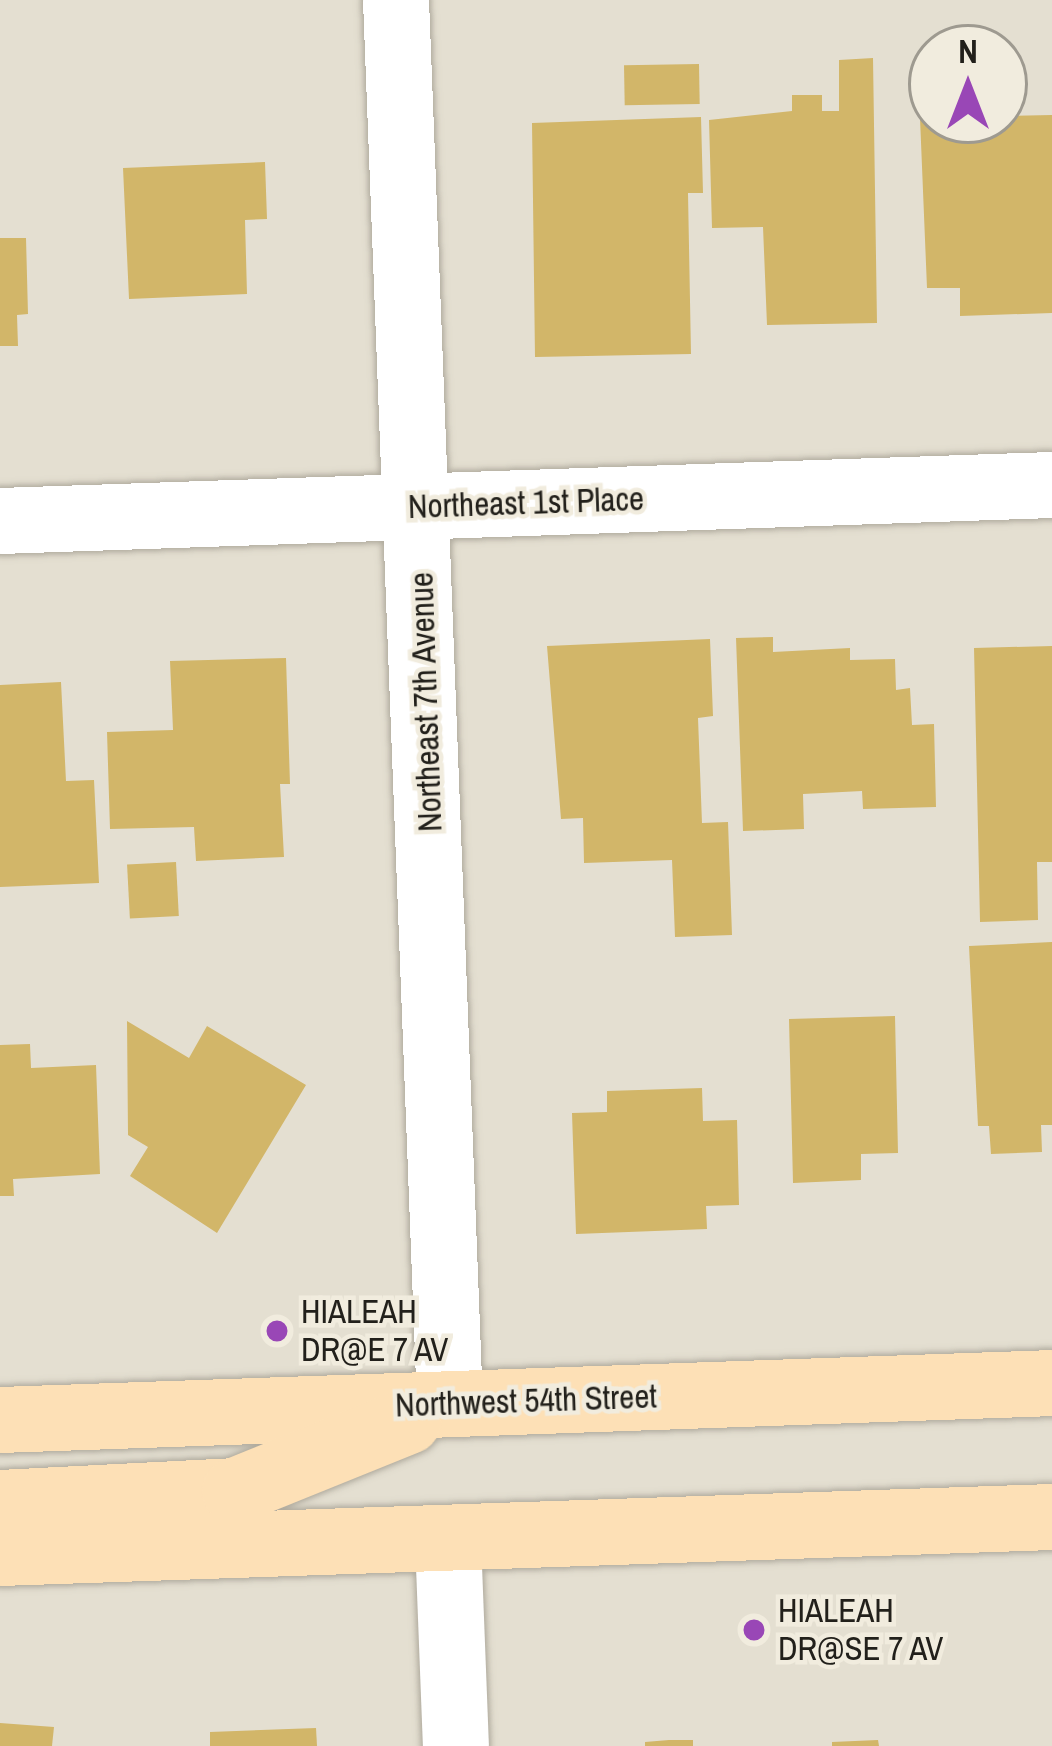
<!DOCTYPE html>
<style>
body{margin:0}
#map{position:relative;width:1052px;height:1746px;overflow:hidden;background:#e4dfd1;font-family:"Archivo Narrow",sans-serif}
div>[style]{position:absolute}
.building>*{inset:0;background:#d2b669;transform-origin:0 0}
.roads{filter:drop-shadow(0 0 3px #afaa9d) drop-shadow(0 0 3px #afaa9d)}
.minor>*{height:66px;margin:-33px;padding:0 33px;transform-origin:33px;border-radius:33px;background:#fff}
.major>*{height:66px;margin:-33px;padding:0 33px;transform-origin:33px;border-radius:33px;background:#fde0b6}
.dots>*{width:33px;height:33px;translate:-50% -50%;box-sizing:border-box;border:6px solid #f1ecde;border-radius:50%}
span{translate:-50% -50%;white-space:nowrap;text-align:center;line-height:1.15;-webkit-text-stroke:9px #f1ecde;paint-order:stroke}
.street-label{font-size:33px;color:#22201b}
.poi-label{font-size:33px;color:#22201b}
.left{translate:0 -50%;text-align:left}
.north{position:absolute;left:908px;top:24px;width:120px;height:120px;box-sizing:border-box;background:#f1ecde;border:3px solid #9e9a90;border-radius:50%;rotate:0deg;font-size:33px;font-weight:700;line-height:48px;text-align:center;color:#22201b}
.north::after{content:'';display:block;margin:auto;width:42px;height:54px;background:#9947b6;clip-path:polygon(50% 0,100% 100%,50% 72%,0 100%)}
</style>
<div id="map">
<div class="building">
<div style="clip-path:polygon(873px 58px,877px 323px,767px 325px,763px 227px,712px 228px,709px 120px,792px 111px,792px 95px,822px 95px,822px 111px,839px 111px,839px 60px)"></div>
<div style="left:699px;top:64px;width:40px;height:75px;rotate:89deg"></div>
<div style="clip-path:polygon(1052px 115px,1052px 313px,960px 316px,960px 288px,927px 288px,920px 118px)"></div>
<div style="clip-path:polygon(701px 117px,703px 193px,688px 193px,691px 354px,535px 357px,532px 123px)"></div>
<div style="clip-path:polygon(265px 162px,267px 219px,245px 220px,247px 294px,129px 299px,123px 168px)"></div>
<div style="clip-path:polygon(0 238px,26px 238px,28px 314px,17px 315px,18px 346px,0 346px)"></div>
<div style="clip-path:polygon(773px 637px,773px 652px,850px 648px,850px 660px,895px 659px,896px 690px,910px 688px,912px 725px,934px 724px,936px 807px,863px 809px,862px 791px,803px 794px,804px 829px,743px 831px,736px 638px)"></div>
<div style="clip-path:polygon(710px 639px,713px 716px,698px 718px,702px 823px,728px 822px,732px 935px,675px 937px,672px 860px,584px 863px,583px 818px,561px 819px,547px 646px)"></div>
<div style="clip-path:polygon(1052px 646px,1052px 862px,1037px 862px,1038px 920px,980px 922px,974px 648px)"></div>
<div style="clip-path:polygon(286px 658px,290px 784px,280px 784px,284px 857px,196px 861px,194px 827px,110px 829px,107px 732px,173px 730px,170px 661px)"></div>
<div style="clip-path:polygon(61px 682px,66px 781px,94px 780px,99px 883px,0 887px,0 685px)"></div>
<div style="left:176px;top:862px;width:54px;height:49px;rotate:87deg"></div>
<div style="clip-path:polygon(1052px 942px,1052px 1125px,1041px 1125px,1042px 1152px,991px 1154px,989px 1126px,978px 1126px,969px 946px)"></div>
<div style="clip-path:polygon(895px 1016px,898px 1153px,861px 1154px,861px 1180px,793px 1183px,789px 1019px)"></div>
<div style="clip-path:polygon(127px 1021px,189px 1058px,207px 1026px,306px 1085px,217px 1233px,130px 1176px,148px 1147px,128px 1135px)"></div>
<div style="clip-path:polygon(30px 1044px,31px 1068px,96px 1065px,100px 1174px,13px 1179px,14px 1196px,0 1196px,0 1045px)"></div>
<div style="clip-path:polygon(702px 1088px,703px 1121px,737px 1120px,739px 1205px,706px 1206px,707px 1229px,576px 1234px,572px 1113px,607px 1112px,607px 1091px)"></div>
<div style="clip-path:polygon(0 1723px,54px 1727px,52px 1746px,0 1746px)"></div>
<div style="clip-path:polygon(316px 1728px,317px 1746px,210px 1746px,210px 1732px)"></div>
<div style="clip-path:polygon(669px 1740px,693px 1740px,693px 1746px,645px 1746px,645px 1742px)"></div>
<div style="clip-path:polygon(878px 1740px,879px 1746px,832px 1746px,832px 1742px)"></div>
</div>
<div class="roads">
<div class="minor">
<div style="left:396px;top:0;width:1405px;rotate:87.8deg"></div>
<div style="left:0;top:521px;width:1053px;rotate:-1.96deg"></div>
<div style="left:448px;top:1540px;width:206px;rotate:87.8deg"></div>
</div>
<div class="major">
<div style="left:0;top:1420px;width:1053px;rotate:-2.01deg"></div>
<div style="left:0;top:1503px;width:235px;rotate:-2.9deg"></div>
<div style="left:235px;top:1491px;width:187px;rotate:-22deg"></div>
<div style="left:0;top:1553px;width:1053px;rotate:-1.96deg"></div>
</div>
</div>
<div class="dots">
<div style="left:277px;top:1331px;background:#9947b6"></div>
<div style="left:754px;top:1630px;background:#9947b6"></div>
</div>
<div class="street-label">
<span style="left:526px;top:503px;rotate:-2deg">Northeast 1st Place</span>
<span style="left:426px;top:702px;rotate:-92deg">Northeast 7th Avenue</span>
<span style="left:526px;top:1401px;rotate:-2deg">Northwest 54th Street</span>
</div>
<div class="poi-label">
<span class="left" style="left:301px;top:1331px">HIALEAH<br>DR@E 7 AV</span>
<span class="left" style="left:778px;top:1630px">HIALEAH<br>DR@SE 7 AV</span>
</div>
<div class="north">N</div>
</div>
